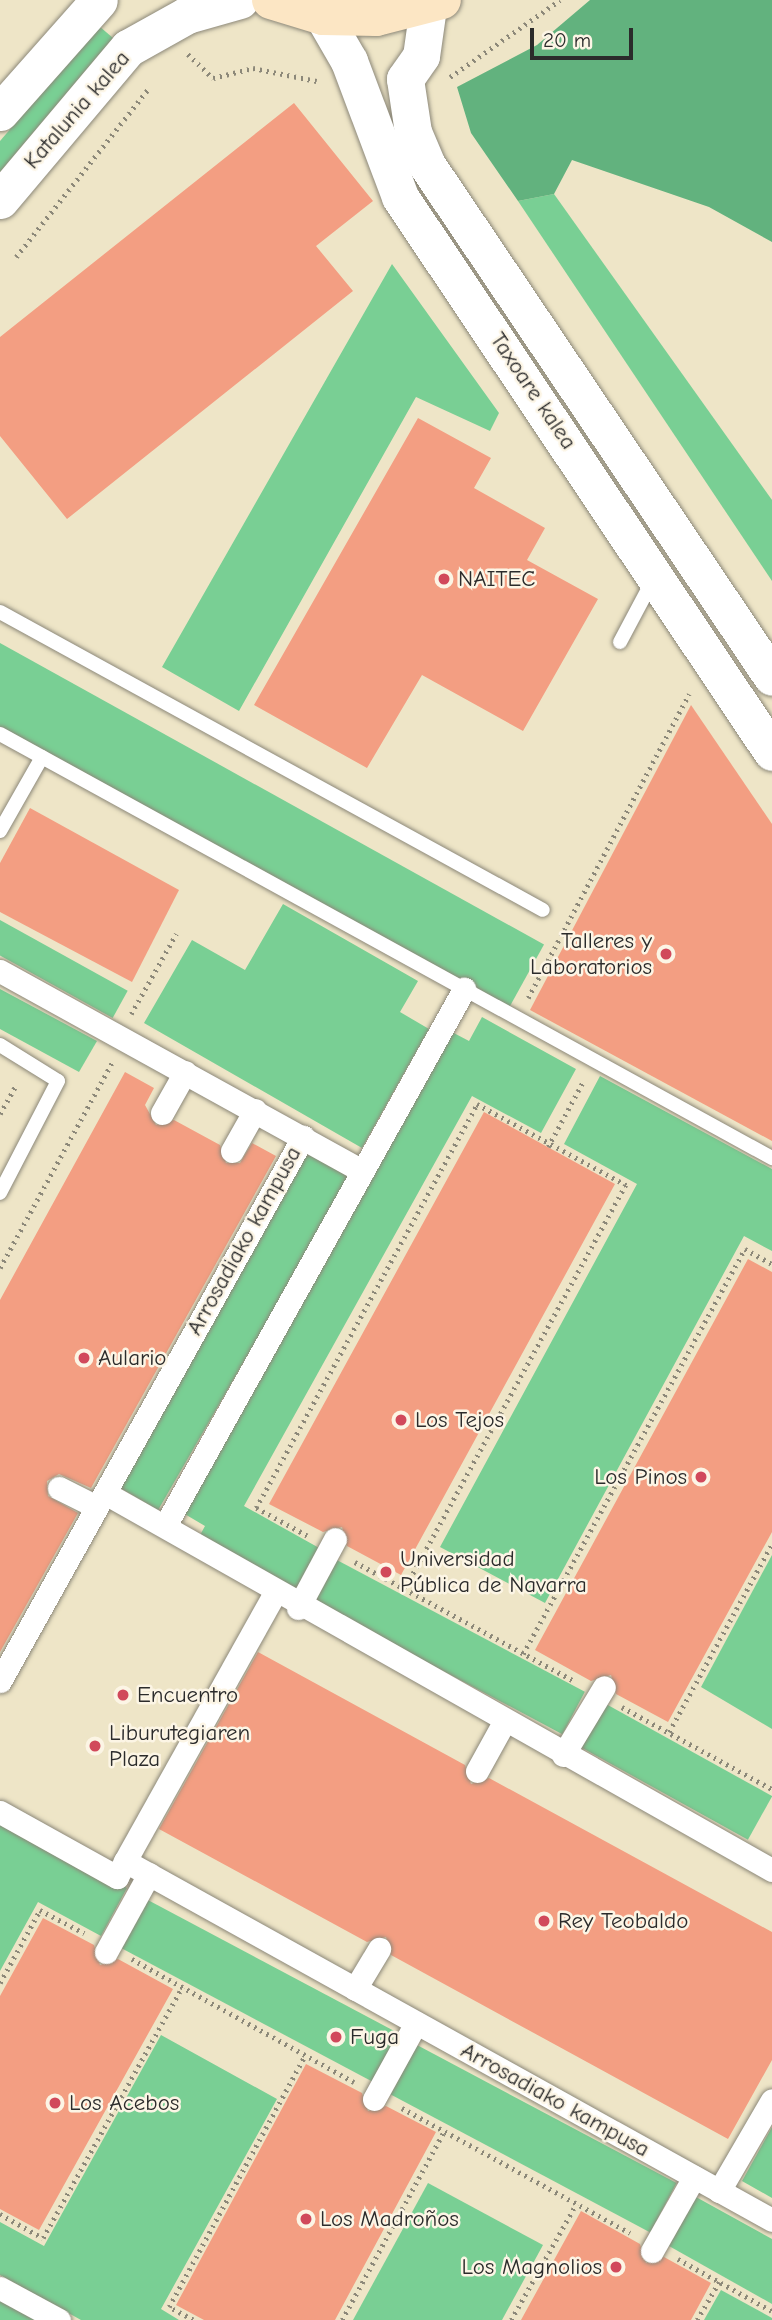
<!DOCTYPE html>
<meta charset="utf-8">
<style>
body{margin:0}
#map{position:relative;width:772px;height:2320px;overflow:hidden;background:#eee5c7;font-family:"Comic Neue",sans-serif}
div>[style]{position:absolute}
.green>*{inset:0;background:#79cf94;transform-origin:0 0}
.forest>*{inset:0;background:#62b27e}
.building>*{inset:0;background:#f39e82}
.path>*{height:4.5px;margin-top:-2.25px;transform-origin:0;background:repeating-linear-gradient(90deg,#8c8879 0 2px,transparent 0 7px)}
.roads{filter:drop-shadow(0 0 2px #8c8879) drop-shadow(0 0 2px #8c8879)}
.service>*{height:14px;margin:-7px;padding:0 7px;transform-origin:7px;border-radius:7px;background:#fff}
.pedestrian>*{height:23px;margin:-11.5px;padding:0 11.5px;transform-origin:11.5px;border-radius:11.5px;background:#fff}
.tertiary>*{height:37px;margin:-18.5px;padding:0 18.5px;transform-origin:18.5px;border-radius:18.5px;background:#fff}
.secondary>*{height:38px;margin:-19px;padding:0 19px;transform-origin:19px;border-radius:19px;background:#fce6c4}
.dots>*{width:19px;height:19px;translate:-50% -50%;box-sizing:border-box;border:4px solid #fcf5e5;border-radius:50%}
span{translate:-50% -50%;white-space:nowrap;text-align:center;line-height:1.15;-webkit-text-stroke:5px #fcf5e5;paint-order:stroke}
.street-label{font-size:23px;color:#2b2b2b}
.poi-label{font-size:23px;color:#2b2b2b}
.left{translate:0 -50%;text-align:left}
.right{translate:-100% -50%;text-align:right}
.scale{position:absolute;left:530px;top:28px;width:103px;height:32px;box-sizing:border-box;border:4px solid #2b2b2b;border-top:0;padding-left:9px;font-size:21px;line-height:24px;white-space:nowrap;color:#2b2b2b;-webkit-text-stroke:5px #fcf5e5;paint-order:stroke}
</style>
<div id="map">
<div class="green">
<div style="clip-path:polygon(99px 26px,113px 38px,0 172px,0 141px)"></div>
<div style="clip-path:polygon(554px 194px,772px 500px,772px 581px,518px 201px)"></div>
<div style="clip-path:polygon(392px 264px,499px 413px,490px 431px,416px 397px,239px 711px,162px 667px)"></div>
<div style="left:0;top:643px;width:622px;height:73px;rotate:29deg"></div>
<div style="clip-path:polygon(283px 904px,418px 981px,400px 1012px,429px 1029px,362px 1148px,144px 1023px,192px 940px,245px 970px)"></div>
<div style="left:0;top:920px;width:146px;height:31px;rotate:29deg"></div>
<div style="clip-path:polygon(0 989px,97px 1041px,79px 1072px,0 1029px)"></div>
<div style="clip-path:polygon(482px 1017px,576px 1069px,541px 1133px,472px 1096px,244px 1506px,321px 1549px,298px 1592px,199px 1537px,205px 1526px,183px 1513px,450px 1031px,469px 1041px)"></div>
<div style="clip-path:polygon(600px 1076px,772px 1169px,772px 1251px,744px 1236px,545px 1603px,440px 1547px,637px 1184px,564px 1144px)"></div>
<div style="left:306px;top:1152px;width:51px;height:384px;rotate:30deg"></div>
<div style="clip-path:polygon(772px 1555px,772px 1729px,701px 1687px)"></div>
<div style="left:335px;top:1559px;width:283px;height:48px;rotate:28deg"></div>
<div style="left:606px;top:1704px;width:190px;height:50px;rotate:29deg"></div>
<div style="clip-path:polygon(0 1819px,127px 1888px,101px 1936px,38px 1902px,0 1971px)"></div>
<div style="left:146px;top:1899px;width:288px;height:55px;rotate:28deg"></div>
<div style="clip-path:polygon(161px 2035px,277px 2099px,161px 2309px,179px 2320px,81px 2320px,0 2275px,0 2222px,44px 2246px)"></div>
<div style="left:417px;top:2045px;width:294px;height:56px;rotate:28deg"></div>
<div style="clip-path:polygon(772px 2127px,772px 2198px,742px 2181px)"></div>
<div style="clip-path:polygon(428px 2183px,543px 2245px,502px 2320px,353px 2320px)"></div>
<div style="clip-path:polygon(696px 2197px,772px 2239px,772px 2304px,669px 2246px)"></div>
<div style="clip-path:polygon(721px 2290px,772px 2318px,772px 2320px,704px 2320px)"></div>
<div style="clip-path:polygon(0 2299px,39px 2320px,0 2320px)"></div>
</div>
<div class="forest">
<div style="clip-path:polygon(590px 0,772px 0,772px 242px,709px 207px,572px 160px,554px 194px,518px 201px,471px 133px,457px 87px,537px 45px)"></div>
</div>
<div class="building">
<div style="clip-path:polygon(294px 103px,373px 201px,316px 246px,353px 291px,67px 519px,0 436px,0 337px)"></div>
<div style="clip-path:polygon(418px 418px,491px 458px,474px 488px,545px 528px,527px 560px,598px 599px,523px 731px,422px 675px,367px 768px,254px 705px)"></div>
<div style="clip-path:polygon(691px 705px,772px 824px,772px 1141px,530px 1010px)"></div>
<div style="clip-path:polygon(30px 808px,179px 890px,132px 982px,0 912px,0 863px)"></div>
<div style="clip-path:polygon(125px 1072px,154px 1088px,145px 1105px,156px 1125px,174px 1120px,220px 1145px,226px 1163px,240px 1163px,252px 1143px,276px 1156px,91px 1488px,59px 1474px,47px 1481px,48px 1496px,78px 1513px,0 1652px,0 1300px)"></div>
<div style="clip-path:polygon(484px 1112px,615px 1184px,401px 1575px,347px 1546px,342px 1527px,323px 1532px,269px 1504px)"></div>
<div style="clip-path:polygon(748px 1259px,772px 1272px,772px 1532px,668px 1722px,616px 1694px,611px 1675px,591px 1681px,535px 1650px)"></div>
<div style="clip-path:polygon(258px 1652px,465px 1765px,471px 1784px,489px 1778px,772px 1932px,772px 2060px,728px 2139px,391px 1955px,386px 1937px,367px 1942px,159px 1829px)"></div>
<div style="clip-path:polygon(43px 1918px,94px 1945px,100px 1965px,118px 1959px,173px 1989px,39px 2230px,0 2209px,0 1996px)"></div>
<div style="clip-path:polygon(306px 2064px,362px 2093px,368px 2111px,386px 2106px,436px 2132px,335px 2320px,204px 2320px,176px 2305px)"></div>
<div style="clip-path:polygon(581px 2211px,640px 2244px,646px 2263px,664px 2257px,711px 2283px,691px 2320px,521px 2320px)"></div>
</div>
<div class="path">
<div style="left:188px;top:54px;width:35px;rotate:44deg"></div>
<div style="left:213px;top:78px;width:41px;rotate:-14deg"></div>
<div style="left:253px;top:68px;width:65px;rotate:11.5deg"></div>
<div style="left:450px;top:77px;width:134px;rotate:-35deg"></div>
<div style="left:16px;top:257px;width:216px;rotate:-51.8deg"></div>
<div style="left:528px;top:998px;width:344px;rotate:-62.1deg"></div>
<div style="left:131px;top:1014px;width:92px;rotate:-60.6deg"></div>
<div style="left:0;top:1114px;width:31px;rotate:-61deg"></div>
<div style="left:548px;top:1147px;width:76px;rotate:-61.8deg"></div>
<div style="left:0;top:1268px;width:234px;rotate:-61.4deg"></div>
<div style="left:307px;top:1536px;width:58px;rotate:-151.2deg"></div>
<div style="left:256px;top:1508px;width:460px;rotate:-61.3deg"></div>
<div style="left:477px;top:1104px;width:170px;rotate:28.5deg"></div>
<div style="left:626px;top:1185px;width:460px;rotate:118.7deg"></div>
<div style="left:355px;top:1562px;width:249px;rotate:28.5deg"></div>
<div style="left:523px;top:1654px;width:462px;rotate:-61.3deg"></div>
<div style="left:745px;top:1249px;width:31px;rotate:29deg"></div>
<div style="left:622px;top:1707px;width:171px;rotate:28.7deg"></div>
<div style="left:669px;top:1732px;width:214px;rotate:-61.3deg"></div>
<div style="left:132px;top:1959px;width:254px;rotate:29deg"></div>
<div style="left:0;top:1983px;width:83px;rotate:-61.3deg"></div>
<div style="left:40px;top:1910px;width:50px;rotate:27.6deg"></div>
<div style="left:402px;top:2108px;width:260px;rotate:28.7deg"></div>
<div style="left:0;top:2214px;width:49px;rotate:29.2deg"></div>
<div style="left:43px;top:2238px;width:287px;rotate:-61deg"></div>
<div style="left:678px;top:2259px;width:107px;rotate:29deg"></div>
<div style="left:193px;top:2320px;width:27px;rotate:-152deg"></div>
<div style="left:169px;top:2307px;width:286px;rotate:-61.6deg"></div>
<div style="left:342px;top:2320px;width:215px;rotate:-61.6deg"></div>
<div style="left:511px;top:2320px;width:133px;rotate:-60.7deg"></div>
<div style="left:697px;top:2320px;width:44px;rotate:-59.9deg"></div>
</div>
<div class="roads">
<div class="service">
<div style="left:0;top:612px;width:619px;rotate:28.76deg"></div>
<div style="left:620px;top:642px;width:72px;rotate:-62deg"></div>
<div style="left:0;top:734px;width:881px;rotate:28.78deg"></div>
<div style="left:0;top:831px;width:85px;rotate:-60.4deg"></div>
<div style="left:0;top:1045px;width:68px;rotate:31.8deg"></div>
<div style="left:58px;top:1081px;width:126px;rotate:117.4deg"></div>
</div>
<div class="pedestrian">
<div style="left:0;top:971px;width:414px;rotate:28.9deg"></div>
<div style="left:162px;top:1113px;width:47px;rotate:-60.7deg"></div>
<div style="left:232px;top:1151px;width:47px;rotate:-60.7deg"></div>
<div style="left:59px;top:1488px;width:42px;rotate:26.6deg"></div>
<div style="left:105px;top:1493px;width:766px;rotate:29.48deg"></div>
<div style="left:165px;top:1526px;width:615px;rotate:-60.89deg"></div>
<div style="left:298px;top:1608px;width:78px;rotate:-61.8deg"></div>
<div style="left:0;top:1681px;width:623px;rotate:-60.88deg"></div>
<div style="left:563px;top:1755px;width:79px;rotate:-58.9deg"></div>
<div style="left:477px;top:1771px;width:56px;rotate:-61.1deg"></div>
<div style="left:0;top:1812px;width:134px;rotate:29.1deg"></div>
<div style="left:117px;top:1877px;width:18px;rotate:-63deg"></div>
<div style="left:125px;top:1861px;width:740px;rotate:29.02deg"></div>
<div style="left:125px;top:1861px;width:306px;rotate:-60.8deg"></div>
<div style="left:106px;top:1952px;width:89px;rotate:-61.1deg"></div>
<div style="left:355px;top:1989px;width:47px;rotate:-59deg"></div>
<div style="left:374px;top:2099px;width:87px;rotate:-61.1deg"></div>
<div style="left:719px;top:2191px;width:105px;rotate:-59.8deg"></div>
<div style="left:652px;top:2251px;width:85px;rotate:-60.4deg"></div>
<div style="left:0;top:2288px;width:67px;rotate:28.5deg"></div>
</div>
<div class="tertiary">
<div style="left:428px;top:7px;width:49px;rotate:98.1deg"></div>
<div style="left:421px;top:56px;width:28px;rotate:125deg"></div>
<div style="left:405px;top:79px;width:54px;rotate:81.4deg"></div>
<div style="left:413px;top:132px;width:36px;rotate:67deg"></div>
<div style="left:427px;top:165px;width:617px;rotate:56.03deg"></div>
<div style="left:323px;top:16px;width:52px;rotate:60deg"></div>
<div style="left:349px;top:61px;width:145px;rotate:69.4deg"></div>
<div style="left:400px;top:197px;width:668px;rotate:56.17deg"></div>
<div style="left:0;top:112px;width:149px;rotate:-48.5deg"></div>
<div style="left:0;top:200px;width:199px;rotate:-49.9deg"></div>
<div style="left:128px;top:48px;width:68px;rotate:-29.2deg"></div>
<div style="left:187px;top:15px;width:55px;rotate:-15.8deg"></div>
</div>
<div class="secondary">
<div style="left:271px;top:0;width:54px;rotate:17.1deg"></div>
<div style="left:323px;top:16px;width:53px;rotate:1.1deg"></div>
<div style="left:376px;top:17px;width:68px;rotate:-14.4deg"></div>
</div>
</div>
<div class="dots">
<div style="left:444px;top:579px;background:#d1495b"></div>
<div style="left:666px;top:954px;background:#d1495b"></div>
<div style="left:84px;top:1358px;background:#d1495b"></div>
<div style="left:401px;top:1420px;background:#d1495b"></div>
<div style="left:701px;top:1477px;background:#d1495b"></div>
<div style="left:386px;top:1572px;background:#d1495b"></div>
<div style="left:123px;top:1695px;background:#d1495b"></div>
<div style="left:95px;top:1746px;background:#d1495b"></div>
<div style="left:544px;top:1921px;background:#d1495b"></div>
<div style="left:336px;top:2037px;background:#d1495b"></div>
<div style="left:55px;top:2103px;background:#d1495b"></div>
<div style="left:306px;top:2219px;background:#d1495b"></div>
<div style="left:616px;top:2267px;background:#d1495b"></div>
</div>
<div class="street-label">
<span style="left:77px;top:110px;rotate:-49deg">Katalunia kalea</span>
<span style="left:533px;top:391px;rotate:56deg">Taxoare kalea</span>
<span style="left:244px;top:1241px;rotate:-61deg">Arrosadiako kampusa</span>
<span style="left:555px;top:2100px;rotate:29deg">Arrosadiako kampusa</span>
</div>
<div class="poi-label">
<span class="left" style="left:458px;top:579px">NAITEC</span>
<span class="right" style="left:652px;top:954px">Talleres y<br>Laboratorios</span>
<span class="left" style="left:98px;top:1358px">Aulario</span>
<span class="left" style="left:415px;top:1420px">Los Tejos</span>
<span class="right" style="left:687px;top:1477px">Los Pinos</span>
<span class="left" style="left:400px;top:1572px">Universidad<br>Pública de Navarra</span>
<span class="left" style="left:137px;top:1695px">Encuentro</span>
<span class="left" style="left:109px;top:1746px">Liburutegiaren<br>Plaza</span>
<span class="left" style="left:558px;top:1921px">Rey Teobaldo</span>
<span class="left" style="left:350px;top:2037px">Fuga</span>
<span class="left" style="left:69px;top:2103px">Los Acebos</span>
<span class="left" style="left:320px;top:2219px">Los Madroños</span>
<span class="right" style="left:602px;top:2267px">Los Magnolios</span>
</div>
<div class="scale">20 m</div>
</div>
